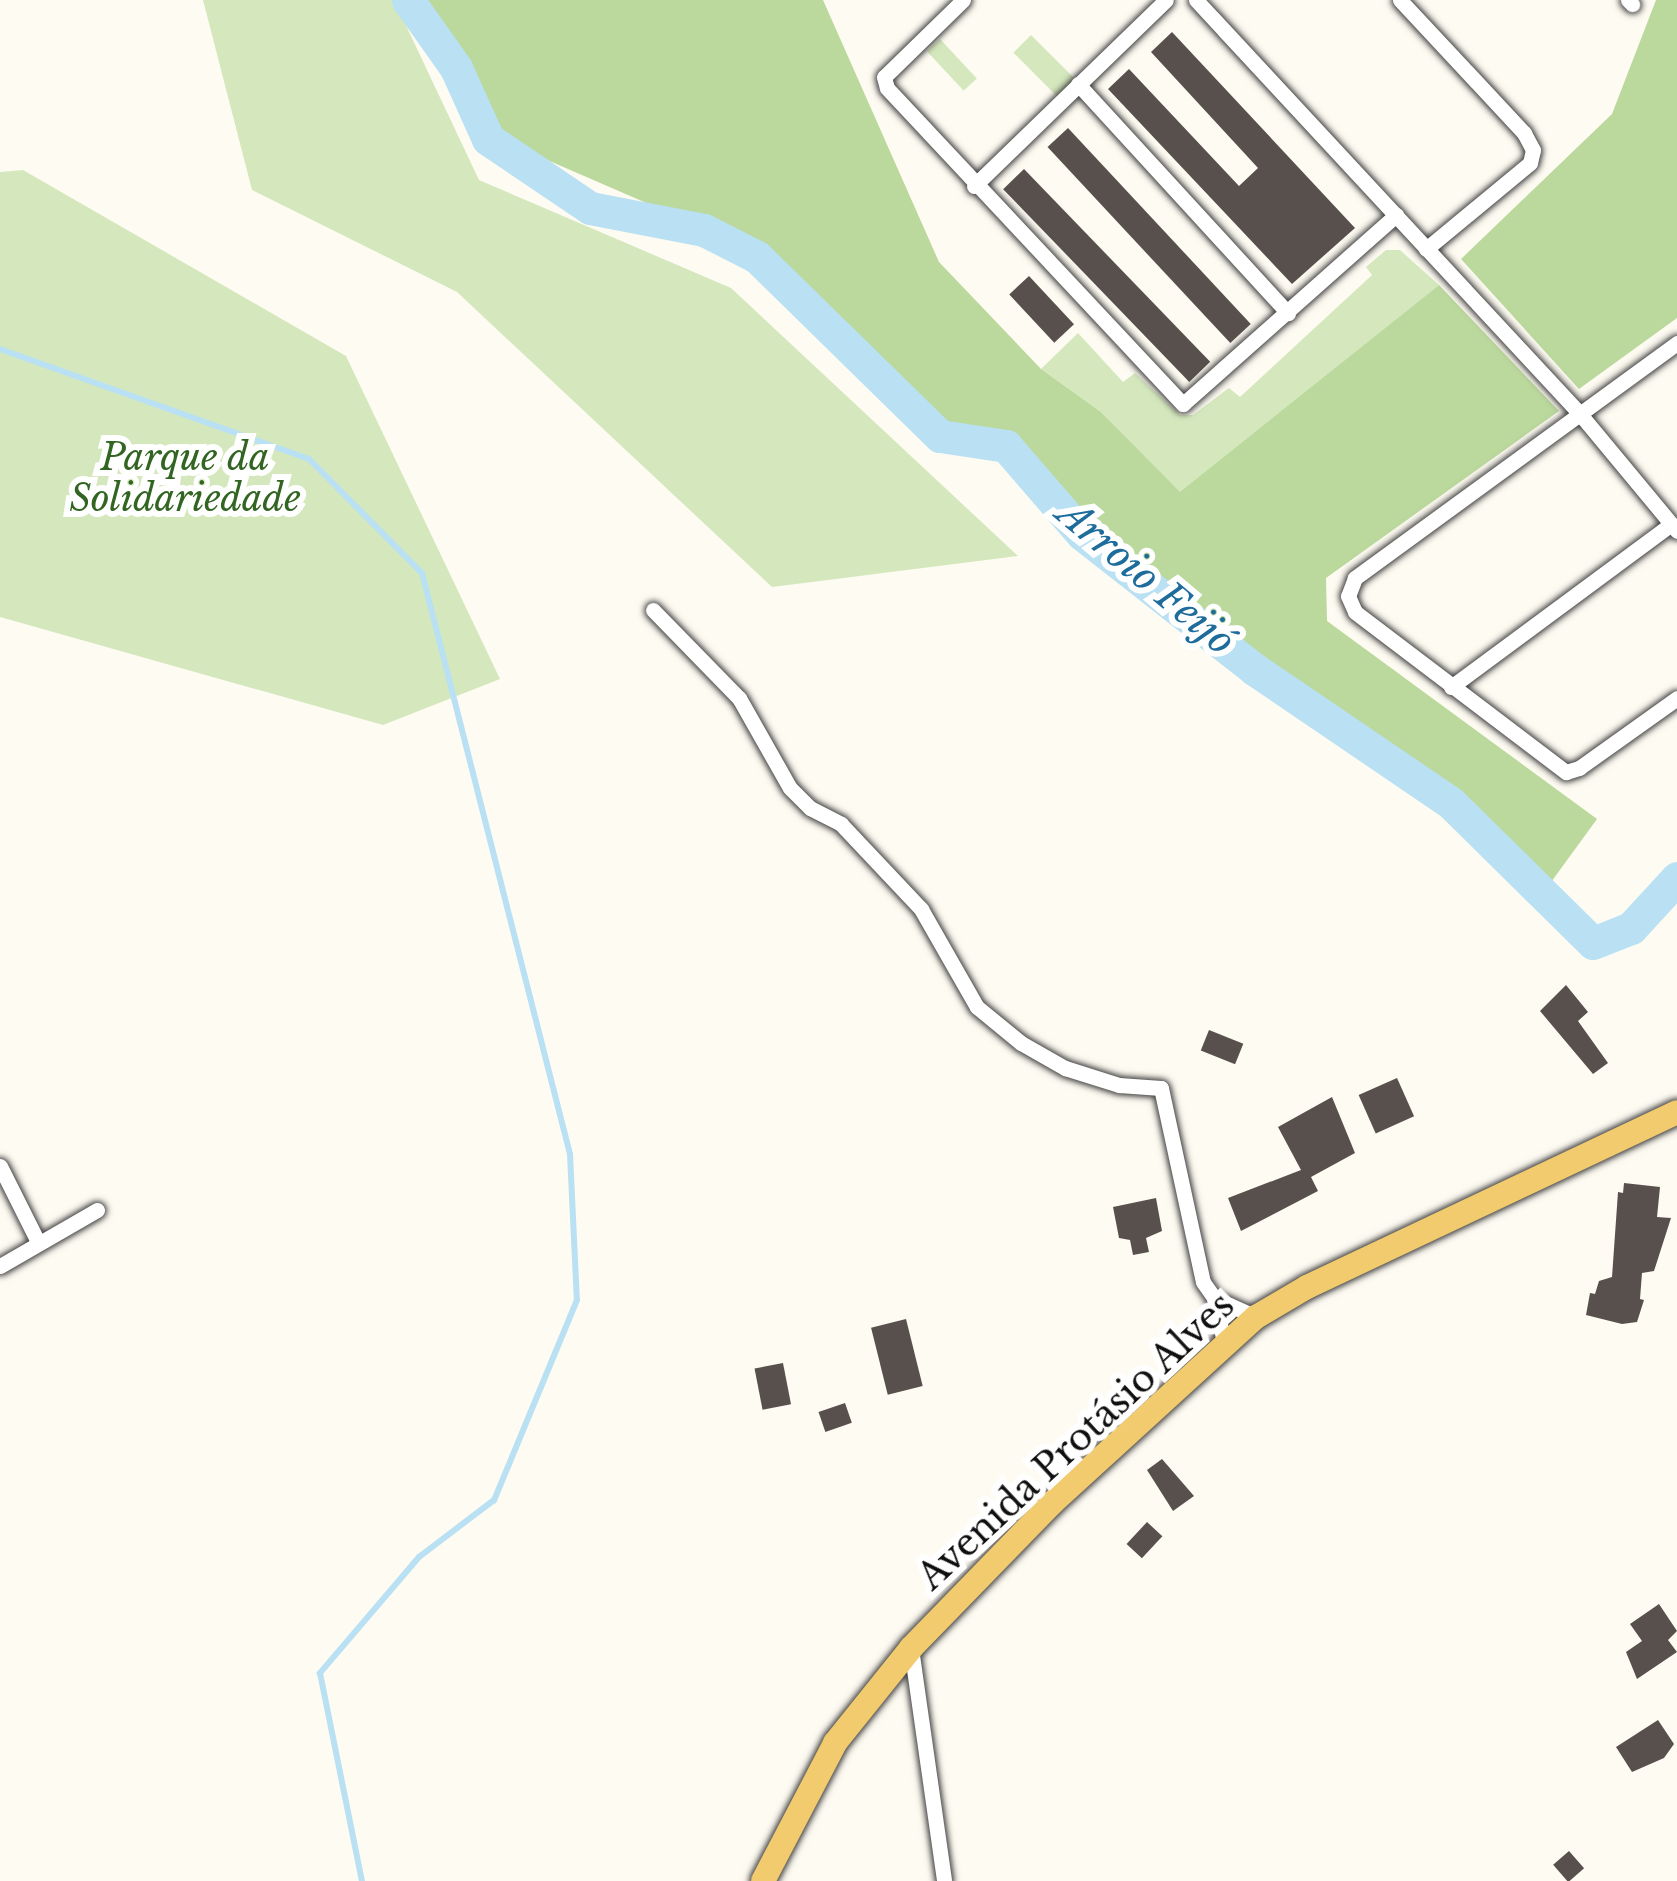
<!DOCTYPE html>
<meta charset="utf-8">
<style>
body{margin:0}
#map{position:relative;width:1677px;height:1881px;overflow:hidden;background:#fefbf2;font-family:"Libre Baskerville",serif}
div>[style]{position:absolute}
.green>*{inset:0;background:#d5e8bd;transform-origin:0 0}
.forest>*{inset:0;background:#bbd89d}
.stream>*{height:6px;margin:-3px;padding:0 3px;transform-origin:3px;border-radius:3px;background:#b9e1f3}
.river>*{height:33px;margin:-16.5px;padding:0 16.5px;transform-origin:16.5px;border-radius:16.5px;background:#b9e1f3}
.building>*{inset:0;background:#58504c;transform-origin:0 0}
.roads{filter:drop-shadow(0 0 3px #424242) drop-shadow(0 0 3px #424242)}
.street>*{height:15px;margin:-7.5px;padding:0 7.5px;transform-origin:7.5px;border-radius:7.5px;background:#fff}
.primary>*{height:24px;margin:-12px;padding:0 12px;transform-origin:12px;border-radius:12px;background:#f2cb6f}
span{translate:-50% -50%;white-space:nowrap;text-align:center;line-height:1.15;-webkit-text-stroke:12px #fff;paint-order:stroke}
.park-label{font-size:36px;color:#336522;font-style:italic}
.street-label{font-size:36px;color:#0f0f0f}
.water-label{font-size:39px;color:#1e6c9c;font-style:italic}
</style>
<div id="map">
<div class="green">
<div style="clip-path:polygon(203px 0,394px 0,479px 180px,731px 288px,1018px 556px,772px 587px,457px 292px,252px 190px)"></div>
<div style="left:1031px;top:35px;width:62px;height:25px;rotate:45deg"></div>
<div style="left:940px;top:39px;width:54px;height:18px;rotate:47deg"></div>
<div style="clip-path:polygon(23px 170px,346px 356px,500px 679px,383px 725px,0 617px,0 172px)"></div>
<div style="clip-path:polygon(1386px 250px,1400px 250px,1439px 285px,1180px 493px,1101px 412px,1041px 369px,1078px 333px,1123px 382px,1135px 373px,1180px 415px,1193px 415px,1229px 388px,1240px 397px,1372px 275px,1366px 267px)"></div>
</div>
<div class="forest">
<div style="clip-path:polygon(415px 0,823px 0,939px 262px,1041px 369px,1101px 412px,1180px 492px,1439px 285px,1559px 411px,1326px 578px,1327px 621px,1597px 819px,1546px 889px,1456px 798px,1092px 531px,1012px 442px,946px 429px,764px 254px,492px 136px,462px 64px)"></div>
<div style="clip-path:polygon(1656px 0,1677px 0,1677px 318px,1579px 389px,1461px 259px,1612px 114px)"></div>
</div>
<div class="stream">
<div style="left:0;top:349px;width:328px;rotate:19.6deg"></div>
<div style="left:309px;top:459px;width:161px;rotate:45.3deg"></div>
<div style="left:422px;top:573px;width:600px;rotate:75.71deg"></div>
<div style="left:570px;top:1154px;width:146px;rotate:87.3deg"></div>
<div style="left:577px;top:1300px;width:217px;rotate:112.5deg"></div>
<div style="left:494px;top:1500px;width:94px;rotate:142.8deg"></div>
<div style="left:419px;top:1557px;width:153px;rotate:130.5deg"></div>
<div style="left:320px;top:1673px;width:212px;rotate:78.6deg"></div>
</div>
<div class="river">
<div style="left:408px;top:0;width:83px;rotate:54.8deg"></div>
<div style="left:456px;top:68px;width:78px;rotate:65.7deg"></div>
<div style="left:488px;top:139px;width:123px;rotate:34.1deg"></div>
<div style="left:590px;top:208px;width:116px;rotate:10.9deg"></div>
<div style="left:704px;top:230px;width:59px;rotate:27deg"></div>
<div style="left:757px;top:257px;width:256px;rotate:44.4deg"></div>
<div style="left:940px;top:436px;width:67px;rotate:8.6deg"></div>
<div style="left:1006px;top:446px;width:116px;rotate:49.2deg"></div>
<div style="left:1082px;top:534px;width:219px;rotate:38.1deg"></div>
<div style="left:1254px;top:669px;width:238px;rotate:34.2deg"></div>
<div style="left:1451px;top:803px;width:199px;rotate:44.6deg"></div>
<div style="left:1593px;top:943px;width:41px;rotate:-21.5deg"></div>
<div style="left:1631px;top:928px;width:68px;rotate:-47.4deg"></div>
</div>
<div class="building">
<div style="clip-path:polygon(1172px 32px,1355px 228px,1292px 284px,1108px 89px,1129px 69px,1239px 186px,1258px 168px,1151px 52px)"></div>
<div style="left:1068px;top:128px;width:268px;height:28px;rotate:47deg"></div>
<div style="left:1024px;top:169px;width:268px;height:29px;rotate:46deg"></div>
<div style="left:1029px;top:276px;width:66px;height:27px;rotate:47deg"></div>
<div style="clip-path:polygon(1566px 985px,1588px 1012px,1578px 1021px,1608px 1063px,1593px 1074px,1540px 1011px)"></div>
<div style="left:1209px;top:1030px;width:37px;height:22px;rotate:22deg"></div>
<div style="left:1397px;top:1078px;width:42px;height:42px;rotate:66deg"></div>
<div style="clip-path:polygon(1332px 1097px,1355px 1153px,1311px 1177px,1318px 1191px,1241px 1231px,1228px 1198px,1301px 1170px,1278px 1127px)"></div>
<div style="clip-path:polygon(1624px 1183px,1660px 1187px,1657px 1217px,1671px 1218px,1654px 1271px,1642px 1273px,1640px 1299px,1644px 1300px,1637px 1322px,1622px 1324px,1586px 1315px,1590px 1293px,1595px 1294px,1599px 1281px,1612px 1277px,1618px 1192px,1623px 1193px)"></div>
<div style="clip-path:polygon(1156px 1198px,1162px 1231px,1146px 1238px,1149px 1252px,1133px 1255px,1130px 1240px,1119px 1238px,1113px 1207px)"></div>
<div style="left:906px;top:1319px;width:69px;height:36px;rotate:76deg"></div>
<div style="left:783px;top:1363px;width:42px;height:29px;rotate:79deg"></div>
<div style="left:845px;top:1403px;width:21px;height:28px;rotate:71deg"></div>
<div style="clip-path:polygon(1162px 1459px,1194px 1496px,1173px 1511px,1147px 1470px)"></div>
<div style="left:1147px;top:1522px;width:21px;height:30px;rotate:43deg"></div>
<div style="clip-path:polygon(1659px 1604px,1677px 1631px,1668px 1640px,1677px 1652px,1637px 1679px,1626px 1652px,1642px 1641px,1630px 1624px)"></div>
<div style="clip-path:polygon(1658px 1720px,1674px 1744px,1664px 1758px,1632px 1772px,1616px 1747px)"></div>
<div style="left:1569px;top:1851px;width:23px;height:21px;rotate:49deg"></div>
</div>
<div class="roads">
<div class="street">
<div style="left:963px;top:0;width:110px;rotate:135.7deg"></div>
<div style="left:884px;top:77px;width:11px;rotate:75deg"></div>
<div style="left:887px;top:88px;width:433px;rotate:46.9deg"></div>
<div style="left:1183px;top:404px;width:285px;rotate:-41.6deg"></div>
<div style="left:1196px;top:0;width:565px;rotate:47.15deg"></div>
<div style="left:1580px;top:414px;width:152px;rotate:50.3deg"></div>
<div style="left:1400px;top:0;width:182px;rotate:47deg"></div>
<div style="left:1524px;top:133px;width:19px;rotate:62deg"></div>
<div style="left:1533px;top:150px;width:13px;rotate:103deg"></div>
<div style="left:1530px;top:163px;width:135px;rotate:140.4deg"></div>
<div style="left:1628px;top:0;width:6px;rotate:45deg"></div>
<div style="left:1078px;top:84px;width:311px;rotate:47.5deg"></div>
<div style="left:974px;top:186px;width:267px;rotate:-44.1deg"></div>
<div style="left:1677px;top:343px;width:399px;rotate:143.9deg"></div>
<div style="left:1355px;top:578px;width:19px;rotate:111deg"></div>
<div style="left:1348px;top:596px;width:17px;rotate:66deg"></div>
<div style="left:1355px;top:612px;width:265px;rotate:37.2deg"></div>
<div style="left:1566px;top:772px;width:14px;rotate:-17deg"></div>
<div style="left:1579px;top:768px;width:120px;rotate:-35.5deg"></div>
<div style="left:653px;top:610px;width:123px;rotate:45.7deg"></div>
<div style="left:739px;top:698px;width:103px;rotate:60.5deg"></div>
<div style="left:790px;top:788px;width:28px;rotate:45deg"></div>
<div style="left:810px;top:808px;width:35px;rotate:27deg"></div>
<div style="left:841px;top:824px;width:117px;rotate:46.7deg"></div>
<div style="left:921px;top:909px;width:113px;rotate:60.3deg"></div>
<div style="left:977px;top:1007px;width:57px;rotate:39.3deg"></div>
<div style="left:1021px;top:1043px;width:51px;rotate:29.6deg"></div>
<div style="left:1065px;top:1068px;width:57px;rotate:17.5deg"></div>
<div style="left:1119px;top:1085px;width:42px;rotate:4.1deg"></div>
<div style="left:1161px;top:1088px;width:198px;rotate:77.8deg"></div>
<div style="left:1203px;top:1282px;width:19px;rotate:55deg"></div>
<div style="left:1214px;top:1298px;width:49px;rotate:77.1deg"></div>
<div style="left:1451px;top:687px;width:274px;rotate:-36.5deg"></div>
<div style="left:0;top:1166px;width:85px;rotate:63.4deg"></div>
<div style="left:0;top:1266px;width:112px;rotate:-30deg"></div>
<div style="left:1214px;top:1298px;width:46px;rotate:24.3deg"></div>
<div style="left:911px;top:1648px;width:235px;rotate:81.9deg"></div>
</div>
<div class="primary">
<div style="left:763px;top:1881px;width:156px;rotate:-62.4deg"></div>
<div style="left:835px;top:1743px;width:122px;rotate:-51.3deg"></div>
<div style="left:911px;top:1648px;width:202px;rotate:-45.8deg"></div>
<div style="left:1052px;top:1503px;width:276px;rotate:-42.4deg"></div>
<div style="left:1256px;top:1317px;width:59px;rotate:-30.5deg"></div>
<div style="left:1307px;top:1287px;width:409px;rotate:-25.3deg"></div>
</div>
</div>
<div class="park-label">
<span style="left:185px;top:478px">Parque da<br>Solidariedade</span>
</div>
<div class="street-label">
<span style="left:1076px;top:1441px;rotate:-43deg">Avenida Protásio Alves</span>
</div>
<div class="water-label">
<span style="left:1146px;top:578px;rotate:40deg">Arroio Feijó</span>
</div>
</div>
